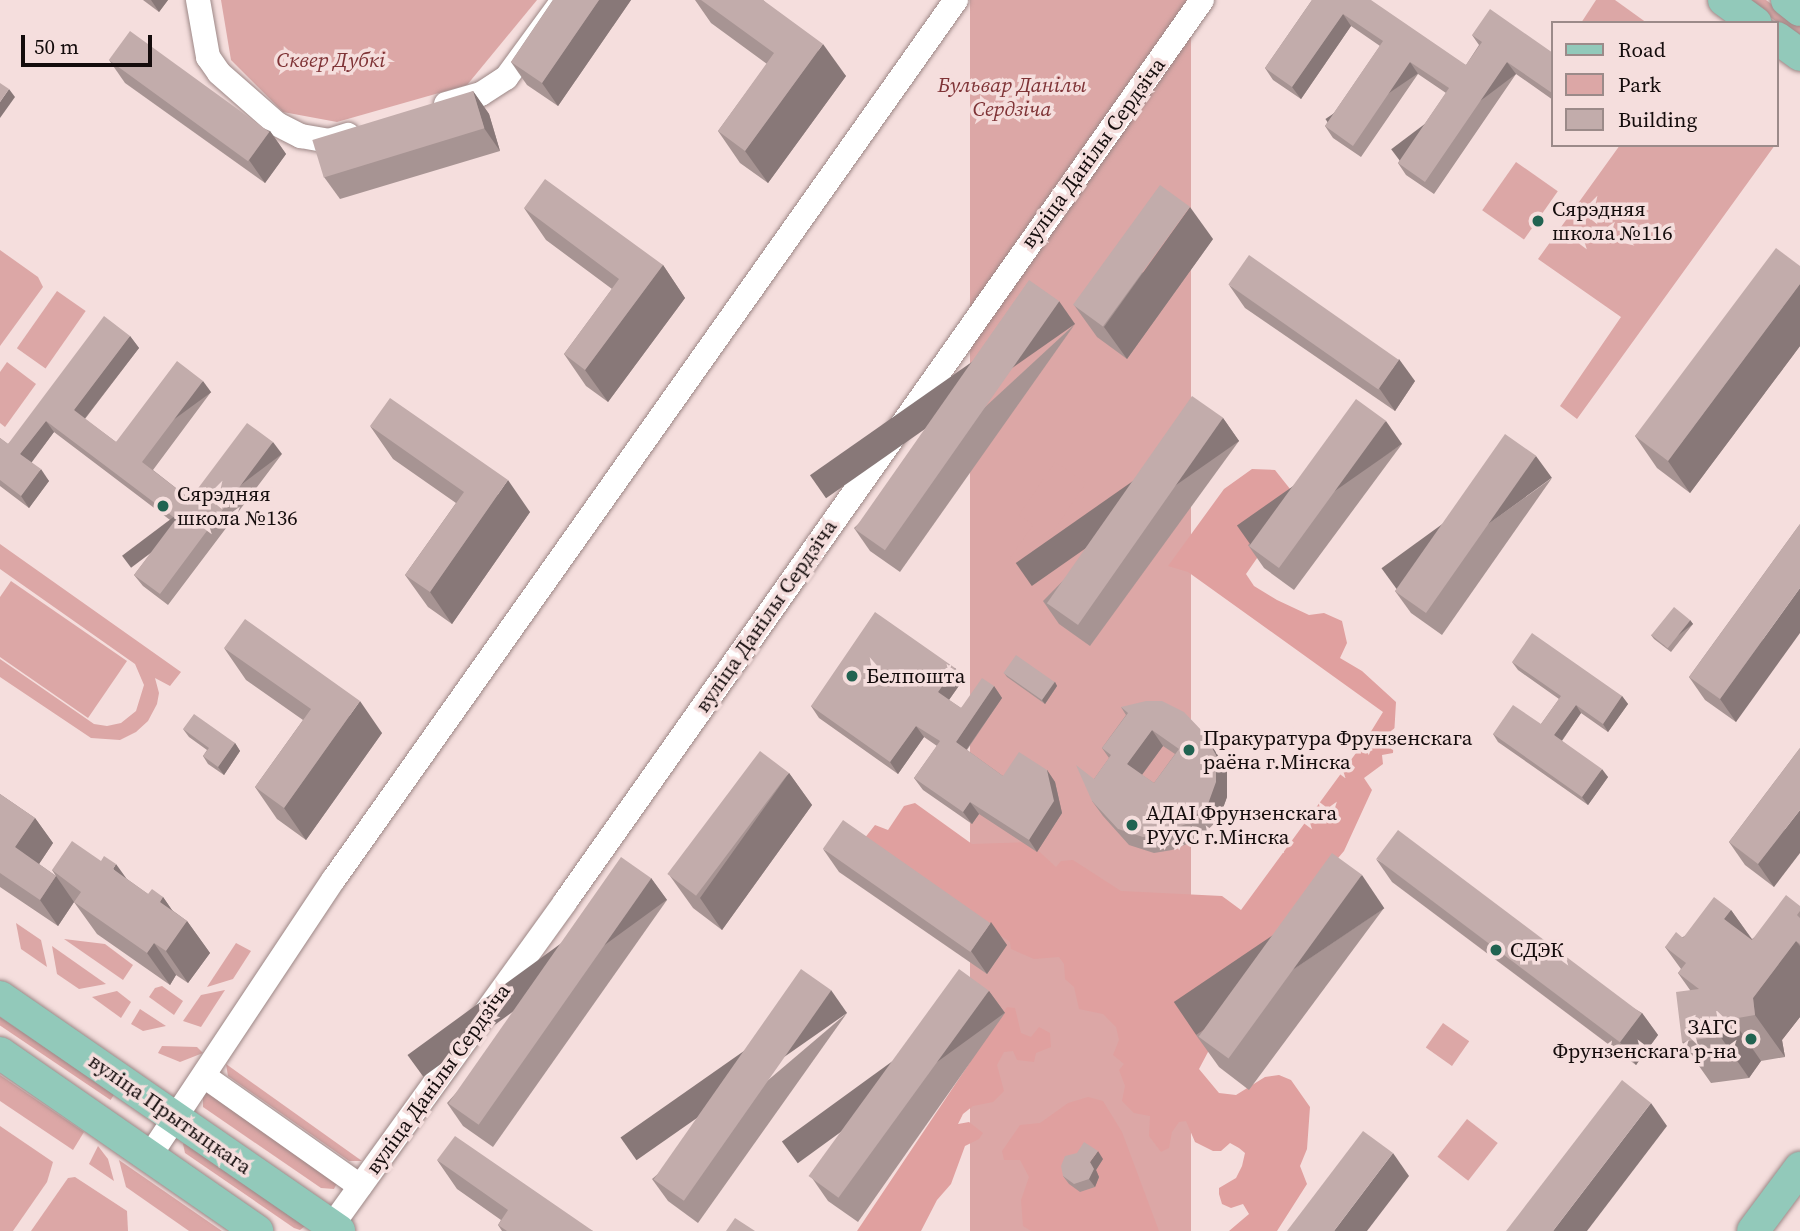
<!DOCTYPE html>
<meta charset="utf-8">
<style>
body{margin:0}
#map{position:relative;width:1800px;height:1231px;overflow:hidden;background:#f5dedd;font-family:"Source Serif 4",serif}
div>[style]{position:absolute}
.green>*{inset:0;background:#dca7a6;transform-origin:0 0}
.forest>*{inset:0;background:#e0a09f}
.roads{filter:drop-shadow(0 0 2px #9c8786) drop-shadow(0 0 2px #9c8786)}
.minor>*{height:24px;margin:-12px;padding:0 12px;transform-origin:12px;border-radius:12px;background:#fff}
.major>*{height:32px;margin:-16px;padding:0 16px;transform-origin:16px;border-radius:16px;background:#92c9ba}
.wall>*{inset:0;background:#a79493}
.shaded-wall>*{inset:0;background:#887878;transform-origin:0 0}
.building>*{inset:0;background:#c2acab;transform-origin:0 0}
.dots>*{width:19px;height:19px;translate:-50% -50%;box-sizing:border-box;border:4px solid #f5dedd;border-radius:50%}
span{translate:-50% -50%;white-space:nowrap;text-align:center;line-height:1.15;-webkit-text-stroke:7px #f5dedd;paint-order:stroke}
.park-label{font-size:21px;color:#7f3336;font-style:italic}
.street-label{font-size:21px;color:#140c0c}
.poi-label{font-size:21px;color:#140c0c}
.left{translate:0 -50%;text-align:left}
.right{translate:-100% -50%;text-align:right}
.legend{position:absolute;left:1551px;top:21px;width:228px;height:126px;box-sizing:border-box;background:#f5dedd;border:2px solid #9b8a89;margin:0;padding:9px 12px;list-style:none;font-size:21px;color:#140c0c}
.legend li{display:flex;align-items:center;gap:14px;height:35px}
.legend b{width:35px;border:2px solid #9b8a89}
.scale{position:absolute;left:21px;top:35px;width:131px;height:32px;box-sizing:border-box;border:4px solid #140c0c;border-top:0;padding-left:9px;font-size:21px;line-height:24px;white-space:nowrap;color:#140c0c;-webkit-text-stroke:5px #f5dedd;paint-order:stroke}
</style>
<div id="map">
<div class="green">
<div style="clip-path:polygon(221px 0,537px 0,467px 85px,337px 122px,283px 112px,231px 60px)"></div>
<div style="left:970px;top:0;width:221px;height:1287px"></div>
<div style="clip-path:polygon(1596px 0,1615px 0,1647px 23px,1581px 23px)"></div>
<div style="clip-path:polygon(1747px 0,1766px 0,1800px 26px,1800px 39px)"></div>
<div style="clip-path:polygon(1620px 145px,1775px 145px,1577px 419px,1560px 406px,1621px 317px,1538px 259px)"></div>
<div style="left:1516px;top:162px;width:51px;height:59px;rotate:35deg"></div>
<div style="clip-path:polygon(0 250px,38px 277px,43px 287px,0 346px)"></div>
<div style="left:57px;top:291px;width:35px;height:70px;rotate:35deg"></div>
<div style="clip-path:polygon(7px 362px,36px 384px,5px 427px,0 423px,0 372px)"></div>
<div style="clip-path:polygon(1055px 462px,1086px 483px,1027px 570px,1010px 558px,1033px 525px,1019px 515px)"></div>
<div style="clip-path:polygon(0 544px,181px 672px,170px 686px,155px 678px,159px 693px,157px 704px,148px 721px,136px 732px,120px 740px,91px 738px,0 677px,0 659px,94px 724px,107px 726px,121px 723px,136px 711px,144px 685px,135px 664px,0 569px)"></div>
<div style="clip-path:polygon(11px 581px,127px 661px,88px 718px,0 657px,0 597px)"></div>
<div style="clip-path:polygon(16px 923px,41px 940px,47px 967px,21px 949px)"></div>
<div style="clip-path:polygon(64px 939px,105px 944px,133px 965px,123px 980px)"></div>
<div style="clip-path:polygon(236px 943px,251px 951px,233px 979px,207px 987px)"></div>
<div style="clip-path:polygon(52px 946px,106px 984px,79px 989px,57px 974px)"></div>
<div style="clip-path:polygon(162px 986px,183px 1001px,174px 1015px,149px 997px,155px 988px)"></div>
<div style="clip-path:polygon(225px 990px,201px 1027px,183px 1021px,201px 995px)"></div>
<div style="clip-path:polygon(117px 991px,131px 1002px,121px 1018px,92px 997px)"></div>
<div style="clip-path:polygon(140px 1009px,166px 1026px,143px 1031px,131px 1024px)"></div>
<div style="left:0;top:1017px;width:138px;height:7px;rotate:34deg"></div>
<div style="left:1443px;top:1023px;width:32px;height:30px;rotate:35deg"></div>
<div style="clip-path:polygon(162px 1046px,197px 1047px,203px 1053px,180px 1062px,158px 1053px)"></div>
<div style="clip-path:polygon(226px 1064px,362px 1161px,349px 1161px,228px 1076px)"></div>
<div style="clip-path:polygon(0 1075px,84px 1132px,73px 1150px,0 1101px)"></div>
<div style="clip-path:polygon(208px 1089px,338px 1181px,334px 1189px,321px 1188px,203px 1107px,203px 1097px)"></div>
<div style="left:1467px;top:1119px;width:39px;height:48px;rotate:38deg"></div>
<div style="clip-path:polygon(0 1126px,53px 1162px,47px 1182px,13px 1231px,0 1231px)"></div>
<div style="clip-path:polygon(188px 1142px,305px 1226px,300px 1230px,294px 1228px,185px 1153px,183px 1144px)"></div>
<div style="clip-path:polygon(98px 1146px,108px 1159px,114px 1181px,89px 1164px)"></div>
<div style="clip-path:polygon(119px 1160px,222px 1231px,189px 1231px,126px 1187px)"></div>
<div style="clip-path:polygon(75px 1177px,127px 1211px,128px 1231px,31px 1231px,68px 1178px)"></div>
</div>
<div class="forest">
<div style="clip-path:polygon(1252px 469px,1275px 470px,1298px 499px,1246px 574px,1254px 586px,1277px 600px,1309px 615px,1324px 613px,1342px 621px,1347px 643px,1340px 658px,1362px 671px,1396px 702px,1393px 753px,1382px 755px,1383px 764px,1364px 778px,1372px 790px,1344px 851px,1333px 864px,1232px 1028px,1208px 1052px,1199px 1069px,1219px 1093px,1236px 1095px,1265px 1077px,1279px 1075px,1291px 1080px,1310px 1107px,1307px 1149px,1300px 1166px,1307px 1184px,1277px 1231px,1229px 1231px,1249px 1214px,1243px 1204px,1231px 1208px,1222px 1204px,1219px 1194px,1219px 1188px,1236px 1178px,1242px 1166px,1245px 1153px,1239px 1148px,1230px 1143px,1221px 1151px,1213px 1151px,1195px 1142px,1186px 1121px,1179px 1122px,1172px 1132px,1169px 1148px,1161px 1152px,1149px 1136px,1150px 1116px,1134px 1113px,1122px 1101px,1125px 1086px,1119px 1070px,1124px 1064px,1113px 1055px,1119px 1040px,1116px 1027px,1103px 1014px,1079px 1009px,1074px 987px,1065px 979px,1064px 964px,1059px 957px,1034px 959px,1011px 949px,1010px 942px,864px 839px,875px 825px,888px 830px,904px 806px,915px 803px,972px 844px,1029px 842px,1056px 867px,1061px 861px,1073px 860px,1121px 891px,1222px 896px,1241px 910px,1367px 738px,1383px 712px,1188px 572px,1168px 566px,1224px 489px)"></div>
<div style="clip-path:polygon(1007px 1007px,1015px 1008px,1021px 1033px,1031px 1037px,1039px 1027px,1050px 1033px,1051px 1047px,1036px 1053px,1034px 1062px,1017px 1060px,1013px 1051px,1004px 1052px,997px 1065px,1004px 1091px,993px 1102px,973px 1106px,963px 1114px,958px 1124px,969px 1122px,983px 1133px,979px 1139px,965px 1146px,951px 1184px,937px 1200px,921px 1231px,857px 1231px)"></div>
<div style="clip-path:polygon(1088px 1097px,1103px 1101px,1122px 1132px,1159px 1231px,1031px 1231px,1023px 1226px,1021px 1200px,1029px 1177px,1020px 1160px,1004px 1160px,1002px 1151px,1020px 1125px,1040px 1123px,1068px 1103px)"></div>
</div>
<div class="roads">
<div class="minor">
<div style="left:198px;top:0;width:58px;rotate:80deg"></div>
<div style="left:208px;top:57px;width:19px;rotate:55deg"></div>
<div style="left:219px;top:73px;width:77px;rotate:41.3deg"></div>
<div style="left:277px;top:124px;width:27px;rotate:27deg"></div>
<div style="left:301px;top:136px;width:28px;rotate:10deg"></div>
<div style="left:329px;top:141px;width:20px;rotate:-18deg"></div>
<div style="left:446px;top:104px;width:36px;rotate:-16deg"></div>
<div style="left:481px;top:94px;width:30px;rotate:-33deg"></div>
<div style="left:506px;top:78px;width:97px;rotate:-53.8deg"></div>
<div style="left:204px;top:1076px;width:191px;rotate:35.2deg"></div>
<div style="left:149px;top:1157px;width:334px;rotate:-56.4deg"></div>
<div style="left:334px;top:879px;width:1077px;rotate:-54.72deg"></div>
<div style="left:328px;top:1231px;width:405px;rotate:-54.2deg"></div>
<div style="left:565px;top:902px;width:1104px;rotate:-54.77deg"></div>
</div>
<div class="major">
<div style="left:1724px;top:0;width:39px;rotate:36deg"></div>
<div style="left:1787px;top:0;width:16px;rotate:38deg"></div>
<div style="left:1777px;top:38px;width:29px;rotate:36deg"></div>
<div style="left:0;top:997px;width:412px;rotate:34.6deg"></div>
<div style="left:0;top:1053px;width:313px;rotate:34.7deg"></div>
<div style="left:1753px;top:1231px;width:79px;rotate:-53.3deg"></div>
</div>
</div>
<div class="wall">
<div style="clip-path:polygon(143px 0,168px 0,159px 12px)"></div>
<div style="clip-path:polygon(553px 0,631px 0,558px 106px,527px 85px,511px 62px)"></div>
<div style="clip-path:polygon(695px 0,763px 0,846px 76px,768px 183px,740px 163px,718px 131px,767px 64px,711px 23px)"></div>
<div style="clip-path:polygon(1312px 0,1466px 65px,1479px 45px,1472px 35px,1553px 53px,1553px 100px,1516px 74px,1434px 194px,1406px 175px,1398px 163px,1446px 93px,1418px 74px,1361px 157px,1333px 138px,1325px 126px,1380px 46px,1351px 26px,1301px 99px,1273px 80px,1265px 68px)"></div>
<div style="clip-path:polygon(109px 60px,270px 131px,286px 154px,265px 183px,125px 83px)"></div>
<div style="clip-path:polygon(473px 91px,489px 114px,500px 151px,340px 199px,324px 177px)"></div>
<div style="clip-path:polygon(524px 208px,663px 265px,685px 298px,608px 402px,586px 386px,564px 354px,612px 289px,546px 240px)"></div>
<div style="clip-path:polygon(1213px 239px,1127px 359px,1097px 337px,1074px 305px)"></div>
<div style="clip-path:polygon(1800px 266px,1800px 346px,1690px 493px,1657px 468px,1635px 436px)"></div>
<div style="clip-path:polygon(1229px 285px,1415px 381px,1395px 411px,1245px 308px)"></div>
<div style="clip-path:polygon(1075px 324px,900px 572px,870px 551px,854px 528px)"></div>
<div style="clip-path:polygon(130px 336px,139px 348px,85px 419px,116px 442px,211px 392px,153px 470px,190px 499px,282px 454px,168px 605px,143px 586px,134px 575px,174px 523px,54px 432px,31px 462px,49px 481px,29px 508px,0 486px,0 438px,8px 444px)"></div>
<div style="clip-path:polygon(1223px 418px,1239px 441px,1090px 646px,1059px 624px,1043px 601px)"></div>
<div style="clip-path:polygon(370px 426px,530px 512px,452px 624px,428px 607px,405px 575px,456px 503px,393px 459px)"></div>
<div style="clip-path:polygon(1402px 444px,1294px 590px,1264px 568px,1248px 545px)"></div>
<div style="clip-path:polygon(1552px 478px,1442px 635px,1411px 613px,1395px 591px)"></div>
<div style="clip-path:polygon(1800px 524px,1736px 722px,1705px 700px,1689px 677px)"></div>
<div style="clip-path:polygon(1690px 620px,1693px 624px,1671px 652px,1654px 639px,1651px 635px)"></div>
<div style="clip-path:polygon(224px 648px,382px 733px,306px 840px,277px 819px,255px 787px,303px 720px,246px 680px)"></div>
<div style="clip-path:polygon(1512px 662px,1622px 696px,1628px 704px,1608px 732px,1581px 713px,1562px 741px,1608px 777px,1588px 805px,1498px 742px,1493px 734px,1541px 724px,1559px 699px,1518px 670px)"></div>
<div style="clip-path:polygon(955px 668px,963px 680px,949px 700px,961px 708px,994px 686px,1002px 698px,967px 750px,1003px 776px,1047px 770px,1055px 782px,1062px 813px,1037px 852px,979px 814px,972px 824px,923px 790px,914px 778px,937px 746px,924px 737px,898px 774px,819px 718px,811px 706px)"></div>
<div style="clip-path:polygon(1004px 673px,1055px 682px,1057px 686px,1045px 704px,1007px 677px)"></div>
<div style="clip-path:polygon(evenodd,1121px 707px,1203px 732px,1227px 770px,1227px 797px,1219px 819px,1197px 840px,1172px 850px,1154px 853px,1129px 845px,1103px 816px,1092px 801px,1094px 779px,1109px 758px,1102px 748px,1126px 715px,1121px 707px,1163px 746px,1175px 754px,1154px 783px,1142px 775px,1163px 746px)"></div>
<div style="clip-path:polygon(183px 729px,235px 743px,240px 751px,224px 775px,208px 764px,203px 756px,207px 750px,189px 737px)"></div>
<div style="clip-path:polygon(1800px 748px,1774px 887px,1745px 865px,1729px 842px)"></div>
<div style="clip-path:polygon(789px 773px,812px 805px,722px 930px,693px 908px,670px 876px)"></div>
<div style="clip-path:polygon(0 794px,35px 818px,53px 843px,39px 864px,56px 876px,52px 870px,127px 879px,148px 894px,163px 897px,172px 910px,187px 921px,210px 953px,188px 983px,176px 975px,170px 985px,97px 934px,74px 902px,58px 926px,0 887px)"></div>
<div style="clip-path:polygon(823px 849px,1007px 945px,987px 974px,839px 872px)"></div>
<div style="clip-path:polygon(1376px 859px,1642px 1013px,1658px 1035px,1636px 1065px,1392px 882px)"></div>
<div style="clip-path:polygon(651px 878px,667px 900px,493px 1147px,463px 1126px,447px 1103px)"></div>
<div style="clip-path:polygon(1800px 906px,1800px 1017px,1782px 1040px,1785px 1057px,1761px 1061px,1749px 1078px,1711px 1083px,1682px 1042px,1690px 990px,1678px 973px,1681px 969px,1665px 947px,1731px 910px,1752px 939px)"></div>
<div style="clip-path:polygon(1384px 908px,1249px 1090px,1219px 1067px,1196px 1035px)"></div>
<div style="clip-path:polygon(989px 991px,1005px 1013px,858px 1222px,828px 1201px,812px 1178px)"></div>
<div style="clip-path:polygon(847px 1013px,698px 1223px,668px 1201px,652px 1179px)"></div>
<div style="clip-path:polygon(1103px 1159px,1096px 1170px,1099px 1177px,1095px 1187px,1080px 1192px,1069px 1184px,1063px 1176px)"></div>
<div style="clip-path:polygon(437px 1160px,593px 1231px,502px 1231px,498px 1225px,501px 1220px,457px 1189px)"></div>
</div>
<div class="shaded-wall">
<div style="clip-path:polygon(151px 0,168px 0,159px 12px)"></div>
<div style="clip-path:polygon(599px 0,631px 0,558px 106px,542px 83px)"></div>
<div style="clip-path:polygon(1343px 14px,1351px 26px,1301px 99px,1292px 87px)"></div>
<div style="clip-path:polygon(823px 44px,846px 76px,768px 183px,745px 151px)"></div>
<div style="left:1410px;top:62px;width:14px;height:102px;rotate:56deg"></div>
<div style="left:1507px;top:62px;width:15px;height:145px;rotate:53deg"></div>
<div style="clip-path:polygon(9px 89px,15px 97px,0 118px,0 102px)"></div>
<div style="clip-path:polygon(473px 91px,489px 114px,500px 151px,484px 128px)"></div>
<div style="clip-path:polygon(270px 131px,286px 154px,265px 183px,249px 160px)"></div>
<div style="clip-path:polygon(1190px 207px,1213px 239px,1127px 359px,1104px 327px)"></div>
<div style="clip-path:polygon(663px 265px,685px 298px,608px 402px,585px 370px)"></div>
<div style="clip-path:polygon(1800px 284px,1800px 346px,1690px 493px,1668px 461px)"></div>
<div style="left:1059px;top:301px;width:28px;height:304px;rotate:55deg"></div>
<div style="clip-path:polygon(130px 336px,139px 348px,82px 422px,74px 410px)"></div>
<div style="clip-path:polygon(1399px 359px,1415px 381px,1395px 411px,1379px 388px)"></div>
<div style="left:203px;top:381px;width:14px;height:101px;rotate:54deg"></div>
<div style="left:1223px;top:418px;width:28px;height:253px;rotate:55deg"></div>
<div style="clip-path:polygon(46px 421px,54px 432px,29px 466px,20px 454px)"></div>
<div style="left:1386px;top:421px;width:28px;height:182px;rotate:55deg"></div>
<div style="left:273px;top:442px;width:15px;height:189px;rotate:53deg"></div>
<div style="left:1536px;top:456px;width:27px;height:191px;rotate:54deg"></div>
<div style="clip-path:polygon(41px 469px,49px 481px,29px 508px,21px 496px)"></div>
<div style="clip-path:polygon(508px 480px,530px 512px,452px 624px,430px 592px)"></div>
<div style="clip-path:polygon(1800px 588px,1800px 633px,1736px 722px,1720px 699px)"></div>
<div style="left:1690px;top:620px;width:5px;height:36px;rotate:53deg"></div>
<div style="clip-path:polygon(955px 668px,963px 680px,946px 704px,938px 692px)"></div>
<div style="clip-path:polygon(1055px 682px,1057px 686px,1045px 704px,1042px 700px)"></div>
<div style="clip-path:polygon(994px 686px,1002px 698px,964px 753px,956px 742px)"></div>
<div style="clip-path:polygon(1622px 696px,1628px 704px,1608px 732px,1603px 724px)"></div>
<div style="clip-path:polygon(360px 701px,382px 733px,306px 840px,284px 808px)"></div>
<div style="clip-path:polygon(1576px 705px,1581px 713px,1560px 743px,1554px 735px)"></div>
<div style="clip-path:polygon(916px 726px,924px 737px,898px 774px,890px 762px)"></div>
<div style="clip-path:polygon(1152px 730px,1163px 746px,1138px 780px,1127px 764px)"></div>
<div style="clip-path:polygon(1203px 732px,1227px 770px,1227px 797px,1219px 819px,1208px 804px)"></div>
<div style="clip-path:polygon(235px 743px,240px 751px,224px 775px,218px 767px)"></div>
<div style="clip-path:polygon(1602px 769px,1608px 777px,1588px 805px,1582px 797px)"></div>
<div style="clip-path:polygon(1047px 770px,1055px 782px,1062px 813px,1037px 852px,1029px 840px)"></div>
<div style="clip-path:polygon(789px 773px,812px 805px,722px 930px,700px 898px)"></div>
<div style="clip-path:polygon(970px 802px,979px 814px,972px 824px,963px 812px)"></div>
<div style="clip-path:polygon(1800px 810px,1800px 853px,1774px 887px,1758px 864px)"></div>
<div style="clip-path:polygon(35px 818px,53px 843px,33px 873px,15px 847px)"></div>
<div style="clip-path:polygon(116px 864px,139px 896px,113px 869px)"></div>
<div style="left:1362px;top:875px;width:40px;height:227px;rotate:56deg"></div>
<div style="clip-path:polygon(56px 876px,74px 902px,58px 926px,40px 900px)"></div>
<div style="left:651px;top:878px;width:27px;height:301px;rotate:54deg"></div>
<div style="clip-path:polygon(163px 897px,183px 926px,187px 921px,210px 953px,188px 983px,166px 951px,160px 902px)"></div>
<div style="clip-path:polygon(1731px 910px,1760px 951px,1724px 919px)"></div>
<div style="clip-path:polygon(991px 922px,1007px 945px,987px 974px,971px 951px)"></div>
<div style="clip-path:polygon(1796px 941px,1800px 946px,1800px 1017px,1782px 1040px,1785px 1057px,1755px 1015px,1753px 998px)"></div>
<div style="clip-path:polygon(154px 943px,176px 975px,170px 985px,147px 953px)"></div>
<div style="left:831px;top:990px;width:28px;height:257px;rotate:55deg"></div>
<div style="left:989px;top:991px;width:27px;height:256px;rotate:54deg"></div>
<div style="clip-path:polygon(1642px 1013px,1658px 1035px,1636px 1065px,1620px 1042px)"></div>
<div style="clip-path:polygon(1732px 1019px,1761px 1061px,1749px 1078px,1720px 1036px)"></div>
<div style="clip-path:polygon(1651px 1103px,1667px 1126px,1587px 1231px,1553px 1231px)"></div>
<div style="clip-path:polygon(1098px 1151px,1103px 1159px,1096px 1170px,1099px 1177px,1095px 1187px,1089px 1179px,1090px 1162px)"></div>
<div style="clip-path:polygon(1393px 1153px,1409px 1176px,1367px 1231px,1334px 1231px)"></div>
</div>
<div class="building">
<div style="clip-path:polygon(553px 0,599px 0,542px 83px,511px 62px)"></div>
<div style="clip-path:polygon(701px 0,763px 0,823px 44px,745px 151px,718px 131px,774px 53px)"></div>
<div style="clip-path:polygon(1312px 0,1371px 0,1466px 65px,1482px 42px,1472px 35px,1490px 9px,1553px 53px,1553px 90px,1552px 93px,1507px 62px,1425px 182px,1398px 163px,1449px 88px,1410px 62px,1353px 146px,1325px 126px,1383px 41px,1343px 14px,1292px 87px,1265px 68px)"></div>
<div style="left:130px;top:31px;width:172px;height:36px;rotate:36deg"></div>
<div style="clip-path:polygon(0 83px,9px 89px,0 102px)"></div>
<div style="left:473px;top:91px;width:39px;height:168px;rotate:73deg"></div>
<div style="clip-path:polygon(545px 179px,663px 265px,585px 370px,564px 354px,619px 279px,524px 208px)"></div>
<div style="left:1160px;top:185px;width:37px;height:148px;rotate:36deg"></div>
<div style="clip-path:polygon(1776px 248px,1800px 266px,1800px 284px,1668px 461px,1635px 436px)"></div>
<div style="left:1249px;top:255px;width:183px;height:36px;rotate:35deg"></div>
<div style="left:1029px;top:280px;width:37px;height:304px;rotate:35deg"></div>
<div style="clip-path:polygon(104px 316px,130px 336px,74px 410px,116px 442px,177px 361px,203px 381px,142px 462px,190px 499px,247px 423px,273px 442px,160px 594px,134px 575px,176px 519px,46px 421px,20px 454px,41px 469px,21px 496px,0 480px,0 438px,8px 444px)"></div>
<div style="left:1192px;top:396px;width:38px;height:253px;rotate:35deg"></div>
<div style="clip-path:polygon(390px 398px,508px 480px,430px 592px,405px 575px,464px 492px,370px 426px)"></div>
<div style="left:1356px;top:399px;width:37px;height:182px;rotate:36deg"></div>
<div style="left:1505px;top:434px;width:38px;height:192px;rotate:35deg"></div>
<div style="clip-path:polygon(1800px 524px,1800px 588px,1720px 699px,1689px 677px)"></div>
<div style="left:1674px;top:607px;width:21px;height:36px;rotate:39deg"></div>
<div style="clip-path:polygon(875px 612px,955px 668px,938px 692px,961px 708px,982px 678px,994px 686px,956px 742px,1003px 776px,1019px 752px,1047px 770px,1054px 801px,1029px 840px,970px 802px,963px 812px,914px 778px,940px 741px,916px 726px,890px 762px,811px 706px)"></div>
<div style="clip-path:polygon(245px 619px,360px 701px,284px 808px,255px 787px,311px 709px,224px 648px)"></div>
<div style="clip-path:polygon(1532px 633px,1622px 696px,1603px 724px,1576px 705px,1554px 735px,1602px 769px,1582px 797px,1493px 734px,1513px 705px,1541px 724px,1561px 696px,1512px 662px)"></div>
<div style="left:1016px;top:655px;width:47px;height:22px;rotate:35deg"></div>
<div style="clip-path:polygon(evenodd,1146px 701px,1162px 701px,1184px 712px,1203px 732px,1216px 755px,1216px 782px,1208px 804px,1186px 824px,1161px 834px,1143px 837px,1118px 829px,1092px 801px,1076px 765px,1094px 779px,1111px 755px,1102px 748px,1128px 713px,1121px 707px,1146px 701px,1152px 730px,1179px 749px,1154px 783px,1127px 764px,1152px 730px)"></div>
<div style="clip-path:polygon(194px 714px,235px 743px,218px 767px,203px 756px,209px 748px,183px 729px)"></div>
<div style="clip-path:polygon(1800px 748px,1800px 810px,1758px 864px,1729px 842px)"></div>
<div style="left:760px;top:751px;width:36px;height:154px;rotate:37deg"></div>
<div style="clip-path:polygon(0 794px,35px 818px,15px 847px,56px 876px,40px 900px,0 873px)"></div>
<div style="left:843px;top:820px;width:180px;height:35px;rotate:35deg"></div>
<div style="left:1398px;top:830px;width:305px;height:36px;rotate:37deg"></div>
<div style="clip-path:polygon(72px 841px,101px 861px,104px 856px,116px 864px,113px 869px,148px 894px,152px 889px,163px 897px,160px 902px,187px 921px,166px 951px,154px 943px,147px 953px,74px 902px,81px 892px,52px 870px)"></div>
<div style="left:1332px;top:853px;width:37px;height:227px;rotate:36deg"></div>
<div style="left:621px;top:857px;width:37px;height:301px;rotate:35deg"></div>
<div style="clip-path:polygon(1786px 895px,1800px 906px,1800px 911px,1797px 915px,1800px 918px,1800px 944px,1796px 941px,1753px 998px,1755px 1015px,1732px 1019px,1720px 1036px,1682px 1042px,1676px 992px,1699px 989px,1678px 973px,1686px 963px,1665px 947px,1676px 932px,1683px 938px,1714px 897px,1731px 910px,1724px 919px,1752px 940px)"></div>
<div style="left:801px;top:969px;width:37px;height:257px;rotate:35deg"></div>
<div style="left:959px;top:969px;width:37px;height:256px;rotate:36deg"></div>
<div style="clip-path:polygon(1622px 1080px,1651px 1103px,1553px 1231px,1506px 1231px)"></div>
<div style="clip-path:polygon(1363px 1131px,1393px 1153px,1334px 1231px,1287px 1231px)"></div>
<div style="clip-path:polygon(455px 1136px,593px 1231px,507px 1231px,498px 1225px,508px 1210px,437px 1160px)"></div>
<div style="clip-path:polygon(1084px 1142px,1098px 1151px,1090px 1162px,1094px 1169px,1089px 1179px,1074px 1184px,1063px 1176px,1061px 1166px,1065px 1156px,1077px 1153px)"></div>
<div style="clip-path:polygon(735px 1218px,755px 1231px,726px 1231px)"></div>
</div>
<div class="dots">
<div style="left:1538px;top:221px;background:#216351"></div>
<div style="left:163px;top:506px;background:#216351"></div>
<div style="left:852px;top:676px;background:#216351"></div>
<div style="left:1189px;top:750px;background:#216351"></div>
<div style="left:1132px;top:825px;background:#216351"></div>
<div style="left:1496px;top:950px;background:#216351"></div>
<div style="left:1751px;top:1039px;background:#216351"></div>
</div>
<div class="park-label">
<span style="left:331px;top:60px">Сквер Дубкі</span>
<span style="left:1012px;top:97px">Бульвар Данілы<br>Сердзіча</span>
</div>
<div class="street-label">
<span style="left:1093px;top:153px;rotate:-54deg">вуліца Данілы Сердзіча</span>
<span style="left:766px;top:616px;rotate:-55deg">вуліца Данілы Сердзіча</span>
<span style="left:438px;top:1079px;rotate:-54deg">вуліца Данілы Сердзіча</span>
<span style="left:170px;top:1114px;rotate:35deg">вуліца Прытыцкага</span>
</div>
<div class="poi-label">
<span class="left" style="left:1552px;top:221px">Сярэдняя<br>школа №116</span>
<span class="left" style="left:177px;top:506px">Сярэдняя<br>школа №136</span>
<span class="left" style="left:866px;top:676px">Белпошта</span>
<span class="left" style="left:1203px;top:750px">Пракуратура Фрунзенскага<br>раёна г.Мінска</span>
<span class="left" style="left:1146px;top:825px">АДАІ Фрунзенскага<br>РУУС г.Мінска</span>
<span class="left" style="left:1510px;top:950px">СДЭК</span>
<span class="right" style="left:1737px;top:1039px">ЗАГС<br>Фрунзенскага р-на</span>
</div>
<ul class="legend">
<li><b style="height:9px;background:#92c9ba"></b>Road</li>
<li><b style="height:19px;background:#dca7a6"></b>Park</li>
<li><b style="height:19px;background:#c2acab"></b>Building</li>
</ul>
<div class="scale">50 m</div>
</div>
